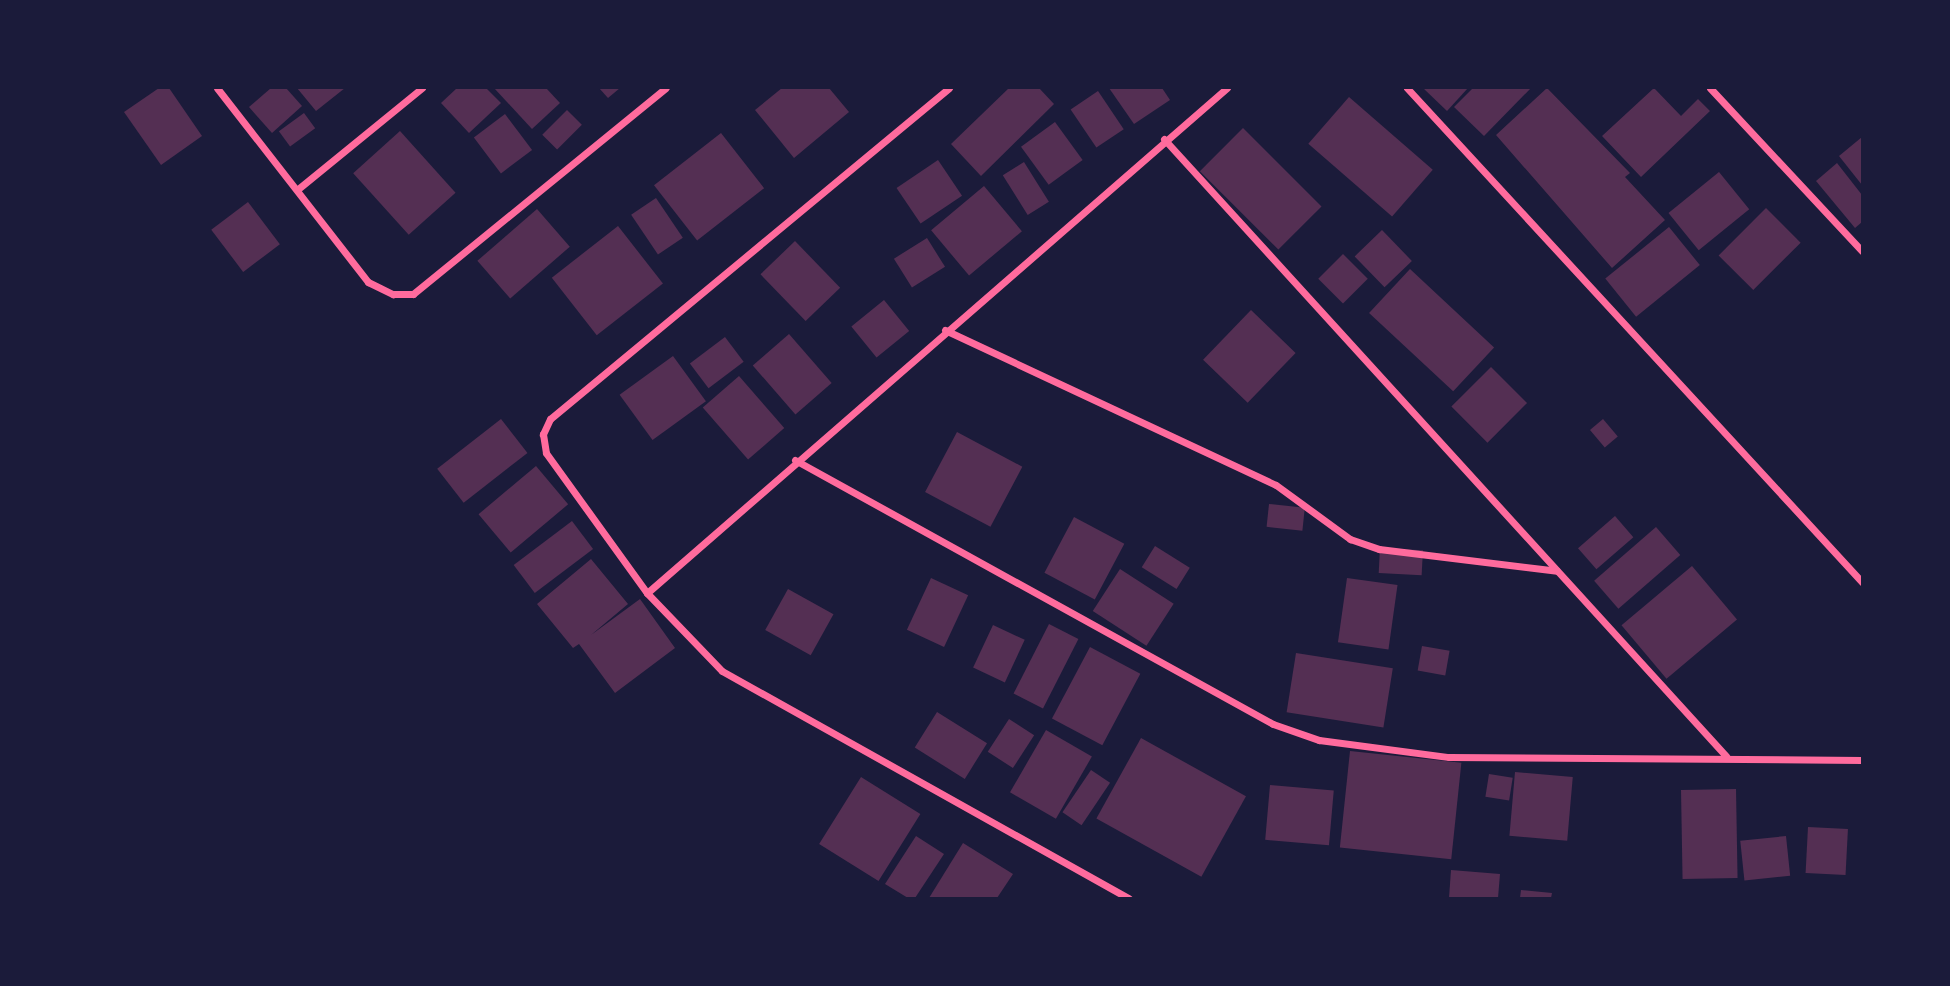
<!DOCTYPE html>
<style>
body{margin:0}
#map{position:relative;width:1950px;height:986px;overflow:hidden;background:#1b1b3a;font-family:Spectral,serif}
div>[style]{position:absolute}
.building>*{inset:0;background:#542f53;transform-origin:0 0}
.minor>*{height:7px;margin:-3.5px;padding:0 3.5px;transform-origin:3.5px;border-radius:3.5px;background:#ff6b9d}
span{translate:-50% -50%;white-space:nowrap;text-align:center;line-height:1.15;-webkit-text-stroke:7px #1b1b3a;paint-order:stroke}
.frame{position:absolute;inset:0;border:89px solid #1b1b3a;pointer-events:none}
</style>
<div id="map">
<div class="building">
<div style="clip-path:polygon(159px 88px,169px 88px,202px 136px,161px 165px,124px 112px)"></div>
<div style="clip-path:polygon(271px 88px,286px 88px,302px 106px,272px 133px,249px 107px)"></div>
<div style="clip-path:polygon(297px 88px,345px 88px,316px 111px)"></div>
<div style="clip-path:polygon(457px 88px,486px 88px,501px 103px,469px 133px,441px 103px)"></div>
<div style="clip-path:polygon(494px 88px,546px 88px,560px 103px,532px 129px)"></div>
<div style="clip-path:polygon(599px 88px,620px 88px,608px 98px)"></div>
<div style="clip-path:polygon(782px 88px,829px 88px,849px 112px,794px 158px,755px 110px)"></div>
<div style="clip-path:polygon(1009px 88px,1039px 88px,1054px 104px,981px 176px,951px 144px)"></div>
<div style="clip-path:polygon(1109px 88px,1162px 88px,1170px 100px,1134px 124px)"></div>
<div style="clip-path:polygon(1423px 88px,1468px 88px,1447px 111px)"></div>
<div style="clip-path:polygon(1473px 88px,1531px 88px,1484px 136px,1454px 107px)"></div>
<div style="clip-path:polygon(1547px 88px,1630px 173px,1625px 177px,1665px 220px,1612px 268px,1496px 135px)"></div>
<div style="clip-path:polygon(1654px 88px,1681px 116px,1698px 99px,1710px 111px,1641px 177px,1602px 136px)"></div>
<div style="left:1098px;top:91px;width:46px;height:33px;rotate:56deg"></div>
<div style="left:1349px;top:97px;width:111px;height:62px;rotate:41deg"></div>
<div style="left:567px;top:110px;width:21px;height:35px;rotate:45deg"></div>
<div style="left:304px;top:113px;width:19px;height:31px;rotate:54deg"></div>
<div style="left:505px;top:114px;width:45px;height:39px;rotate:53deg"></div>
<div style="left:1055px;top:122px;width:47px;height:42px;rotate:54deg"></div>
<div style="left:1243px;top:128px;width:111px;height:61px;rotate:45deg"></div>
<div style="left:400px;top:131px;width:83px;height:63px;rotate:48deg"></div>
<div style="left:721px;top:133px;width:70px;height:85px;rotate:52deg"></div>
<div style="clip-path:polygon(1862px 137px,1862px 185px,1839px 156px)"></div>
<div style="left:938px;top:160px;width:43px;height:50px;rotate:56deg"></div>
<div style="left:1024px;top:162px;width:47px;height:25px;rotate:58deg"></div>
<div style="clip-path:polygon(1837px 163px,1862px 195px,1862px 222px,1855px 228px,1816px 181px)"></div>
<div style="left:1719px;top:172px;width:48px;height:65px;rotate:51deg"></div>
<div style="left:984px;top:186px;width:59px;height:69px;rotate:50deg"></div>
<div style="left:656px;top:198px;width:48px;height:30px;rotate:56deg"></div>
<div style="left:248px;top:202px;width:53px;height:46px;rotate:53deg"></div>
<div style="left:1766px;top:208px;width:49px;height:67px;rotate:45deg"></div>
<div style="left:537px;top:209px;width:50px;height:79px;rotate:49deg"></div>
<div style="left:618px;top:226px;width:73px;height:84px;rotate:52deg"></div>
<div style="left:1669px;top:227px;width:49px;height:82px;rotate:51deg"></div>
<div style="left:1382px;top:230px;width:43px;height:38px;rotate:46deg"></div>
<div style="left:927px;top:238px;width:34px;height:39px;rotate:58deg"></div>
<div style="left:795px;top:241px;width:65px;height:48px;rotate:46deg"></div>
<div style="left:1343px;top:254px;width:35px;height:35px;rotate:45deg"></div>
<div style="left:1410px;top:269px;width:115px;height:60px;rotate:43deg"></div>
<div style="left:884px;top:300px;width:40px;height:42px;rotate:51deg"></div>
<div style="left:1251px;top:310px;width:62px;height:69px;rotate:44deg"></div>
<div style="left:789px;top:334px;width:65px;height:48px;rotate:49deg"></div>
<div style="left:725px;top:337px;width:31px;height:44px;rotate:53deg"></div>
<div style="left:673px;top:356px;width:56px;height:66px;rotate:54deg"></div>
<div style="left:1491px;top:367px;width:51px;height:56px;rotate:45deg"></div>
<div style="left:739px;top:376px;width:69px;height:48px;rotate:49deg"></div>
<div style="left:501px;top:419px;width:43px;height:81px;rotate:52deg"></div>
<div style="left:1603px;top:419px;width:23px;height:17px;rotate:50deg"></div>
<div style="left:957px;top:432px;width:74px;height:68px;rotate:28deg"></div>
<div style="left:536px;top:466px;width:50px;height:75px;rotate:50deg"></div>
<div style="left:1269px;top:504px;width:36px;height:23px;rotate:6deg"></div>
<div style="left:1615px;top:516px;width:28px;height:49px;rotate:49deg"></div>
<div style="left:1074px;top:517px;width:57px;height:63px;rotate:28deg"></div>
<div style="left:572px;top:521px;width:35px;height:73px;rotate:53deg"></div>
<div style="left:1656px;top:527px;width:37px;height:82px;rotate:49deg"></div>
<div style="left:1155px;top:546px;width:41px;height:25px;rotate:32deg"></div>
<div style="left:1380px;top:548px;width:43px;height:25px;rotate:3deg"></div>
<div style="clip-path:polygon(591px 559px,628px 604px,591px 635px,640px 599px,675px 648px,615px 693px,579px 644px,573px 648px,537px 604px)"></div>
<div style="left:1692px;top:566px;width:70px;height:92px;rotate:50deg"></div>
<div style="left:1120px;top:569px;width:64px;height:50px;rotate:33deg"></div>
<div style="left:931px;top:578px;width:41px;height:57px;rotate:25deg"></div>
<div style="left:1347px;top:578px;width:51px;height:65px;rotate:8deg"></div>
<div style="left:788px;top:589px;width:52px;height:47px;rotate:29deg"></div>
<div style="left:1049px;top:624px;width:33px;height:78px;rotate:27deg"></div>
<div style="left:993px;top:625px;width:35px;height:47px;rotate:25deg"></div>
<div style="left:1422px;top:646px;width:28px;height:25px;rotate:10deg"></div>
<div style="left:1090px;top:647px;width:57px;height:81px;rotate:28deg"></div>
<div style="left:1296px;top:653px;width:98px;height:60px;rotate:9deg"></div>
<div style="left:937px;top:712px;width:59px;height:42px;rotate:32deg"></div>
<div style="left:1009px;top:719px;width:30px;height:39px;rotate:33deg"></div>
<div style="left:1046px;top:730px;width:53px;height:72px;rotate:30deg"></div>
<div style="left:1141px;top:738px;width:120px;height:92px;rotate:29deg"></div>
<div style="left:1350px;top:751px;width:112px;height:97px;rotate:6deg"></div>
<div style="left:1091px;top:770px;width:23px;height:51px;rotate:34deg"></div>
<div style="left:1515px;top:772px;width:58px;height:64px;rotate:5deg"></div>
<div style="left:1489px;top:774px;width:24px;height:23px;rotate:9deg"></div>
<div style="left:861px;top:777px;width:70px;height:79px;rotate:32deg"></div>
<div style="left:1270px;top:785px;width:64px;height:55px;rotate:5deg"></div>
<div style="left:1736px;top:789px;width:89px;height:55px;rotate:89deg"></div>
<div style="left:1808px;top:827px;width:40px;height:46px;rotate:3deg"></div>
<div style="clip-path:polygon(916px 836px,944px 854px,915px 898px,908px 898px,885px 884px)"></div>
<div style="left:1786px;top:836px;width:40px;height:46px;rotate:84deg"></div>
<div style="clip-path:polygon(963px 843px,1013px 874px,997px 898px,929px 898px)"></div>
<div style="clip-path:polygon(1451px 870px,1500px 874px,1498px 898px,1449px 898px)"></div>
<div style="clip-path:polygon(1521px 890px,1552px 893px,1551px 898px,1520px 898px)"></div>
</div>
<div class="minor">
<div style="left:217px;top:88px;width:246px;rotate:52.1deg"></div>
<div style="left:368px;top:282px;width:28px;rotate:26deg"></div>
<div style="left:393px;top:294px;width:20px"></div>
<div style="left:413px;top:294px;width:326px;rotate:-39.2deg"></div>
<div style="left:949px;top:88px;width:518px;rotate:140.32deg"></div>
<div style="left:550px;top:419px;width:17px;rotate:115deg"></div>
<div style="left:543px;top:434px;width:19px;rotate:81deg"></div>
<div style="left:546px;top:453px;width:173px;rotate:54.2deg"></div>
<div style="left:647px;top:593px;width:108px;rotate:46.1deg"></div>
<div style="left:722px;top:671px;width:466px;rotate:29.2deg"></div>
<div style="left:1407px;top:88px;width:672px;rotate:47.35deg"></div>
<div style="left:1710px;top:88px;width:223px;rotate:47deg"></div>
<div style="left:1164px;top:139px;width:835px;rotate:47.67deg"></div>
<div style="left:298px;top:189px;width:160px;rotate:-39.2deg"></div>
<div style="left:945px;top:330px;width:365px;rotate:25.1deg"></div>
<div style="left:1276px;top:485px;width:92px;rotate:36.1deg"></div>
<div style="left:1350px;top:539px;width:31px;rotate:19deg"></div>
<div style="left:1379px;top:549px;width:179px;rotate:7deg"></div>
<div style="left:795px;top:460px;width:546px;rotate:28.91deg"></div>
<div style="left:1273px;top:724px;width:49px;rotate:19.2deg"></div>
<div style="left:1319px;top:740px;width:131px;rotate:7.5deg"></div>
<div style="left:1449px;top:757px;width:413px;rotate:0.4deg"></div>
<div style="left:647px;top:593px;width:769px;rotate:-41.05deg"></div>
</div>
<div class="frame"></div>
</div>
